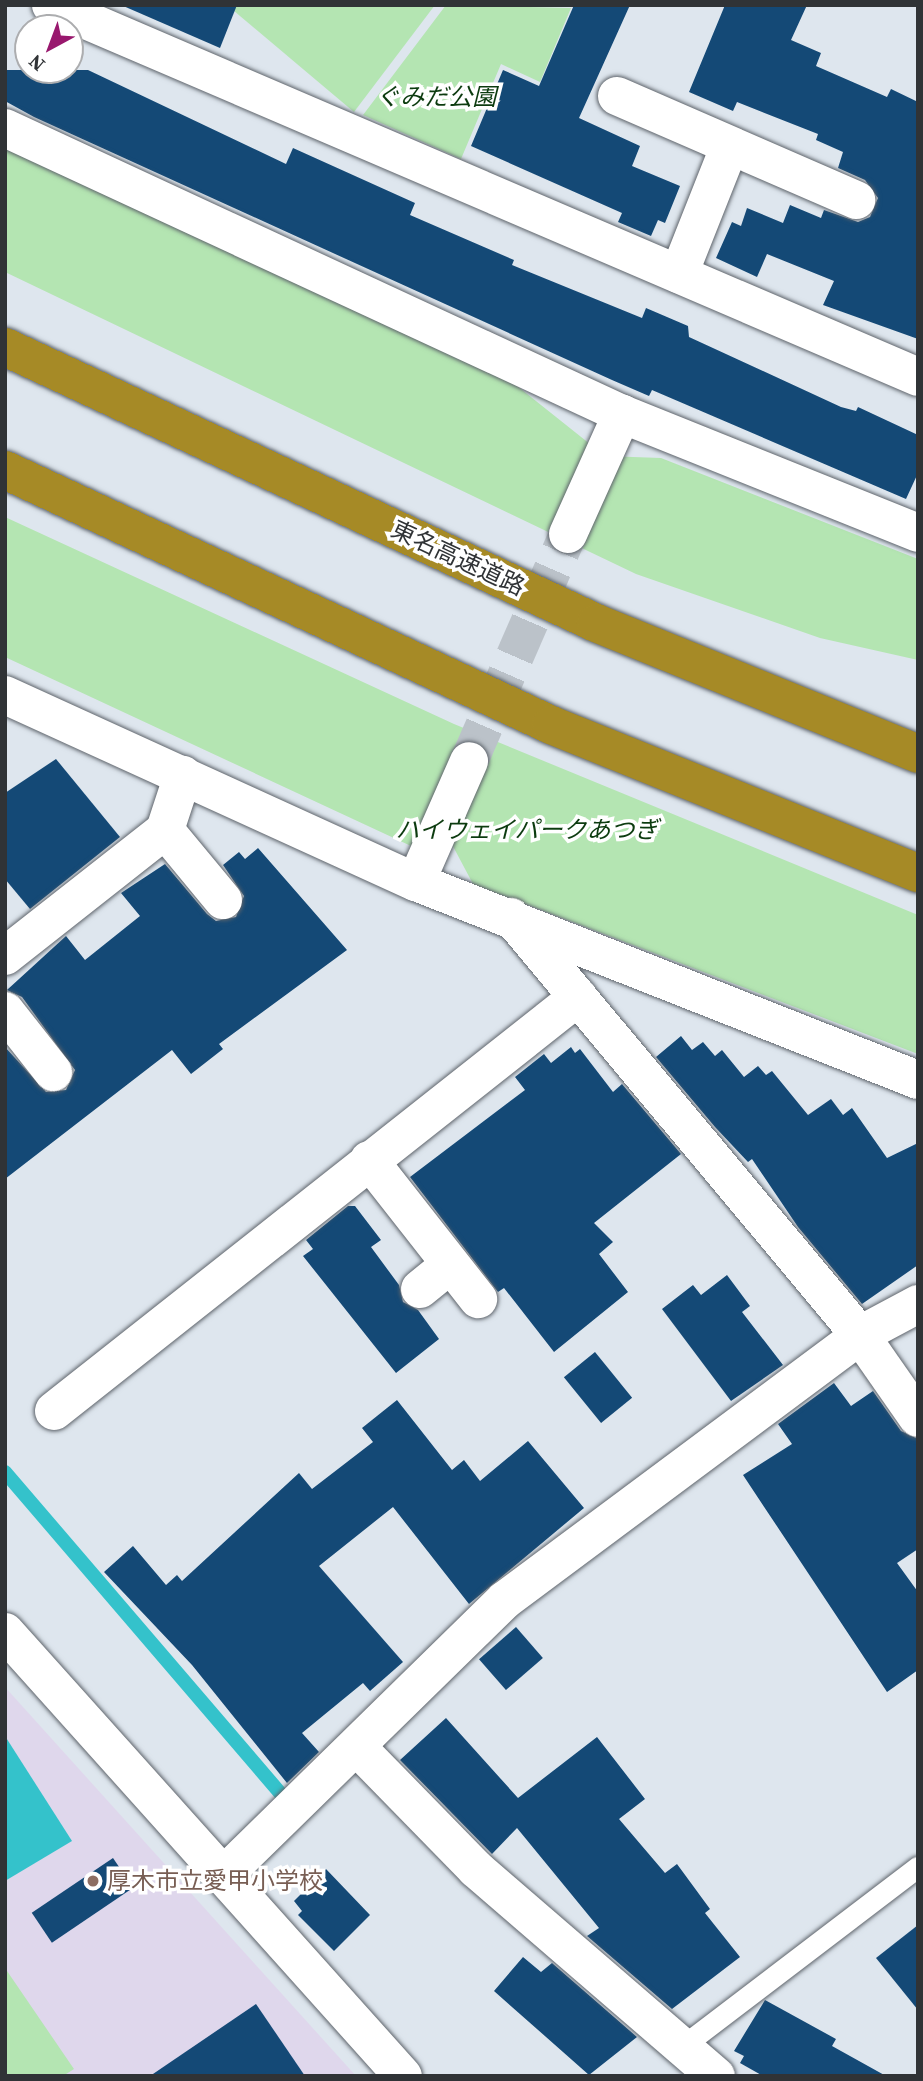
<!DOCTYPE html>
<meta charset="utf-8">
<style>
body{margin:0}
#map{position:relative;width:923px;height:2081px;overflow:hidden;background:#dee6ee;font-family:"Source Serif 4","Noto Sans JP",serif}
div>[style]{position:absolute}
.education>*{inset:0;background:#dfd7ec}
.green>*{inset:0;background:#b4e5b2}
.water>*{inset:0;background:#34c2cb}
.stream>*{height:14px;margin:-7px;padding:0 7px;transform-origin:7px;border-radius:7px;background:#34c2cb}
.building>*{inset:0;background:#144976;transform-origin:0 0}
.minor-tunnel>*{height:38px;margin-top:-19px;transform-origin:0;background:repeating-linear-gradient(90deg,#bbc2c9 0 38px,transparent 0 57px)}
.roads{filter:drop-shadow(0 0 2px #5e646b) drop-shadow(0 0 2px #5e646b)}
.service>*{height:21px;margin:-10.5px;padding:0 10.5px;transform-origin:10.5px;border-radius:10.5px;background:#fff}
.minor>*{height:38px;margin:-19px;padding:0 19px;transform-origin:19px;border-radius:19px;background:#fff}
.tertiary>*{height:38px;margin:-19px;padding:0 19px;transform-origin:19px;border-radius:19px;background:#fff}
.motorway>*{height:38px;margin:-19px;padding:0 19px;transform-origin:19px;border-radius:19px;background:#a68a26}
.dots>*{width:19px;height:19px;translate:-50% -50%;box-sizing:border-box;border:4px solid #fff;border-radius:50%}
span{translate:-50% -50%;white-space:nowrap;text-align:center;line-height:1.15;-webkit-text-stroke:7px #fff;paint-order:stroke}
.park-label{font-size:24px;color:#0c3b0f;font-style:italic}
.street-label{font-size:24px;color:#303336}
.education-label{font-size:24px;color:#785e54}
.left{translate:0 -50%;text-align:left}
.frame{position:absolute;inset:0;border:7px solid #303336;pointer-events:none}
.north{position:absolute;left:14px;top:14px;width:70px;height:70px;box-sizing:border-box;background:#fff;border:2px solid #acadaf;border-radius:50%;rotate:221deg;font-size:19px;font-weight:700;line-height:28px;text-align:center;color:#303336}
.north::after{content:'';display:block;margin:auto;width:24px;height:32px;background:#99186e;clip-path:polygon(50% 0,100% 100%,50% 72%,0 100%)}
</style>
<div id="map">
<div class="education">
<div style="clip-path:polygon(5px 1687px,356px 2076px,5px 2076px)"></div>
</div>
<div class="green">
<div style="clip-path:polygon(227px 5px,435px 5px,354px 112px)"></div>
<div style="clip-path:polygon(446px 5px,571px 8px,540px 82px,501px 64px,461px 159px,363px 115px)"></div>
<div style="clip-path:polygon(5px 145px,502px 374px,605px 456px,661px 458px,918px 559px,918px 660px,820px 638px,636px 574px,5px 272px)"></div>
<div style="clip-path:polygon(5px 517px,454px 724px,918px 915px,918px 1054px,473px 884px,447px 835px,411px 846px,5px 657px)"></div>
<div style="clip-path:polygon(5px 1968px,74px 2069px,63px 2076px,5px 2076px)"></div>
</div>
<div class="water">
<div style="clip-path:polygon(5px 1736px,72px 1841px,5px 1881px)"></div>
</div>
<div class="stream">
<div style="left:5px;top:1472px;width:424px;rotate:49.4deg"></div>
</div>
<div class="building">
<div style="clip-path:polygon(121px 5px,237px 5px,220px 48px)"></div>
<div style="clip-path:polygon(574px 5px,630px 5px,579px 118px,640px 146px,632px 166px,680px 186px,665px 223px,658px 220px,651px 236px,618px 222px,622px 213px,471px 146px,503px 70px,539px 86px)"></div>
<div style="clip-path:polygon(725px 5px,807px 5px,791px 40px,821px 53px,816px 66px,887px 97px,891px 89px,918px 102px,918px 339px,823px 305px,834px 281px,767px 254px,757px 277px,716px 258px,732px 222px,741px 226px,747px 208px,783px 223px,790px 205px,821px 218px,824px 210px,858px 222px,870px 217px,878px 198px,865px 180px,838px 168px,843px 152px,816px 140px,818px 134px,737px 102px,733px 111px,689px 92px)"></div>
<div style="clip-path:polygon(5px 70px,88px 70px,286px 164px,293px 148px,415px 203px,410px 215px,514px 260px,512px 265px,642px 318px,646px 308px,688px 326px,689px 337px,841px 407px,856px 411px,858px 407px,918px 435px,918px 473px,906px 499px,652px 390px,649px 396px,612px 380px,34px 117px,5px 101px)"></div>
<div style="clip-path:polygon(56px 759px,120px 837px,30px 909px,5px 879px,5px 793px)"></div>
<div style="clip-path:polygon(258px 848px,347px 950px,219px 1044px,223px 1049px,191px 1074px,172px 1050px,5px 1179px,5px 1047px,46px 1092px,66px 1090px,75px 1070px,22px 997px,7px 990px,66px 936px,85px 960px,140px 916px,121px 893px,165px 864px,207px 914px,216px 921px,236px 917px,244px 896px,223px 865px,239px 852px,245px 859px)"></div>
<div style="clip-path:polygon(681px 1036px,692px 1050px,703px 1042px,715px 1056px,722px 1050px,744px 1077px,758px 1066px,766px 1075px,772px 1071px,808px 1115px,831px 1099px,843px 1115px,852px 1108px,887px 1158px,918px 1143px,918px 1265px,862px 1304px,798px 1227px,752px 1159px,748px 1162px,715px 1127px,656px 1057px)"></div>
<div style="clip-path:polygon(571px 1047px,575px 1053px,580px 1049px,613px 1092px,622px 1084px,681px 1154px,594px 1223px,613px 1242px,599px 1254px,628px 1292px,554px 1352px,504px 1288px,498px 1292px,410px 1177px,525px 1090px,515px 1077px,544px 1054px,551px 1063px)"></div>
<div style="clip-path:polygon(348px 1206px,355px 1206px,381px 1240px,371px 1247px,399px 1285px,403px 1302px,418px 1310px,439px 1339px,396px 1373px,303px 1256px,313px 1249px,306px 1240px)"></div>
<div style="clip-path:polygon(727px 1275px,750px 1306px,742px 1312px,783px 1365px,731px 1401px,662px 1309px,693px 1285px,701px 1295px)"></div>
<div style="left:595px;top:1352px;width:59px;height:40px;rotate:51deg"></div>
<div style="clip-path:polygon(834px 1383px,851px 1406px,873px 1391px,901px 1431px,918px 1439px,918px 1549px,897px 1563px,918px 1592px,918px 1670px,887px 1692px,743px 1475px,792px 1444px,778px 1424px)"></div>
<div style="clip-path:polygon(397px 1400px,452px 1470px,464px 1460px,480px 1481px,528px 1441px,584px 1508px,469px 1604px,393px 1507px,319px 1566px,403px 1662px,370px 1691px,363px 1683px,302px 1733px,319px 1752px,287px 1783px,192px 1665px,104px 1572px,133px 1546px,166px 1585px,177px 1575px,182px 1581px,299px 1473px,312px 1489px,373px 1442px,362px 1428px)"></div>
<div style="left:516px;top:1627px;width:41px;height:49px;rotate:49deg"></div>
<div style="clip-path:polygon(446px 1718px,518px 1798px,597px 1737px,645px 1799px,619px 1819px,665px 1873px,677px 1864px,710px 1909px,705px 1913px,740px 1957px,672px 2009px,587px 1936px,599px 1928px,517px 1828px,492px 1854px,400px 1760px)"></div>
<div style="left:113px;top:1858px;width:36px;height:98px;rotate:56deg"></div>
<div style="clip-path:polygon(326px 1869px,370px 1915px,334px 1951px,298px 1915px,302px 1911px,294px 1901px)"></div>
<div style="clip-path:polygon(918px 1925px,918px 2010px,876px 1958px)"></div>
<div style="clip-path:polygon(523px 1957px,541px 1972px,552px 1963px,637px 2037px,589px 2075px,494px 1991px)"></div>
<div style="clip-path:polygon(765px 2000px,836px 2039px,832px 2046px,886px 2076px,763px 2076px,740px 2063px,744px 2056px,734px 2051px)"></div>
<div style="clip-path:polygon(256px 2004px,305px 2076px,150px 2076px)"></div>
</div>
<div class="minor-tunnel">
<div style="left:469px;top:761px;width:248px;rotate:-66.4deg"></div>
</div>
<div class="roads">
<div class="service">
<div style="left:680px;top:2048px;width:299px;rotate:-37.3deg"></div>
</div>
<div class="minor">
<div style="left:51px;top:5px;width:943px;rotate:23.22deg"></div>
<div style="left:617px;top:96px;width:261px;rotate:23.5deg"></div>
<div style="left:5px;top:128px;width:680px;rotate:24.87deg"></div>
<div style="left:622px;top:414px;width:319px;rotate:21.9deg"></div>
<div style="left:679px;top:274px;width:136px;rotate:-68.4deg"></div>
<div style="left:568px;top:534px;width:132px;rotate:-65.8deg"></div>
<div style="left:165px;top:830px;width:91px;rotate:50.4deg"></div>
<div style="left:416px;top:882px;width:132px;rotate:-66.3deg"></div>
<div style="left:511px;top:917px;width:545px;rotate:50.14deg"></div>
<div style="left:860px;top:1335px;width:101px;rotate:55.1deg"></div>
<div style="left:5px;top:956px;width:204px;rotate:-38.2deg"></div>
<div style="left:165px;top:830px;width:58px;rotate:-71.9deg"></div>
<div style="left:5px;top:1011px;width:78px;rotate:51.8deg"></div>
<div style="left:369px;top:1160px;width:177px;rotate:51.9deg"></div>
<div style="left:420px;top:1289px;width:38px;rotate:-39deg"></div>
<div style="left:54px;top:1411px;width:668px;rotate:-38.31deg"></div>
<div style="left:357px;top:1747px;width:170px;rotate:45.7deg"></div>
<div style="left:476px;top:1869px;width:317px;rotate:40.8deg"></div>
<div style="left:226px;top:1873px;width:390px;rotate:-44.4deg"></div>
<div style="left:505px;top:1600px;width:443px;rotate:-36.7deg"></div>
<div style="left:860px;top:1335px;width:66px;rotate:-28.1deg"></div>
</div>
<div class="tertiary">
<div style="left:5px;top:695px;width:452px;rotate:24.5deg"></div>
<div style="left:416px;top:882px;width:540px;rotate:21.53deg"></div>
<div style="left:5px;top:1632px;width:596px;rotate:48.13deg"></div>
</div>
<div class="motorway">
<div style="left:5px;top:347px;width:652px;rotate:25.03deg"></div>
<div style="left:596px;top:623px;width:348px;rotate:22.1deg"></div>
<div style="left:5px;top:470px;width:603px;rotate:25.03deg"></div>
<div style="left:551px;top:725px;width:396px;rotate:22deg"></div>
</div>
</div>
<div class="dots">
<div style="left:93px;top:1881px;background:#8d6e63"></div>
</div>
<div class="park-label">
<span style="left:436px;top:97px">ぐみだ公園</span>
<span style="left:527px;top:830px">ハイウェイパークあつぎ</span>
</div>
<div class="street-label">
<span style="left:458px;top:558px;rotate:25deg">東名高速道路</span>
</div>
<div class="education-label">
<span class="left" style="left:107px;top:1881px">厚木市立愛甲小学校</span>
</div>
<div class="frame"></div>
<div class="north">N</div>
</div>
